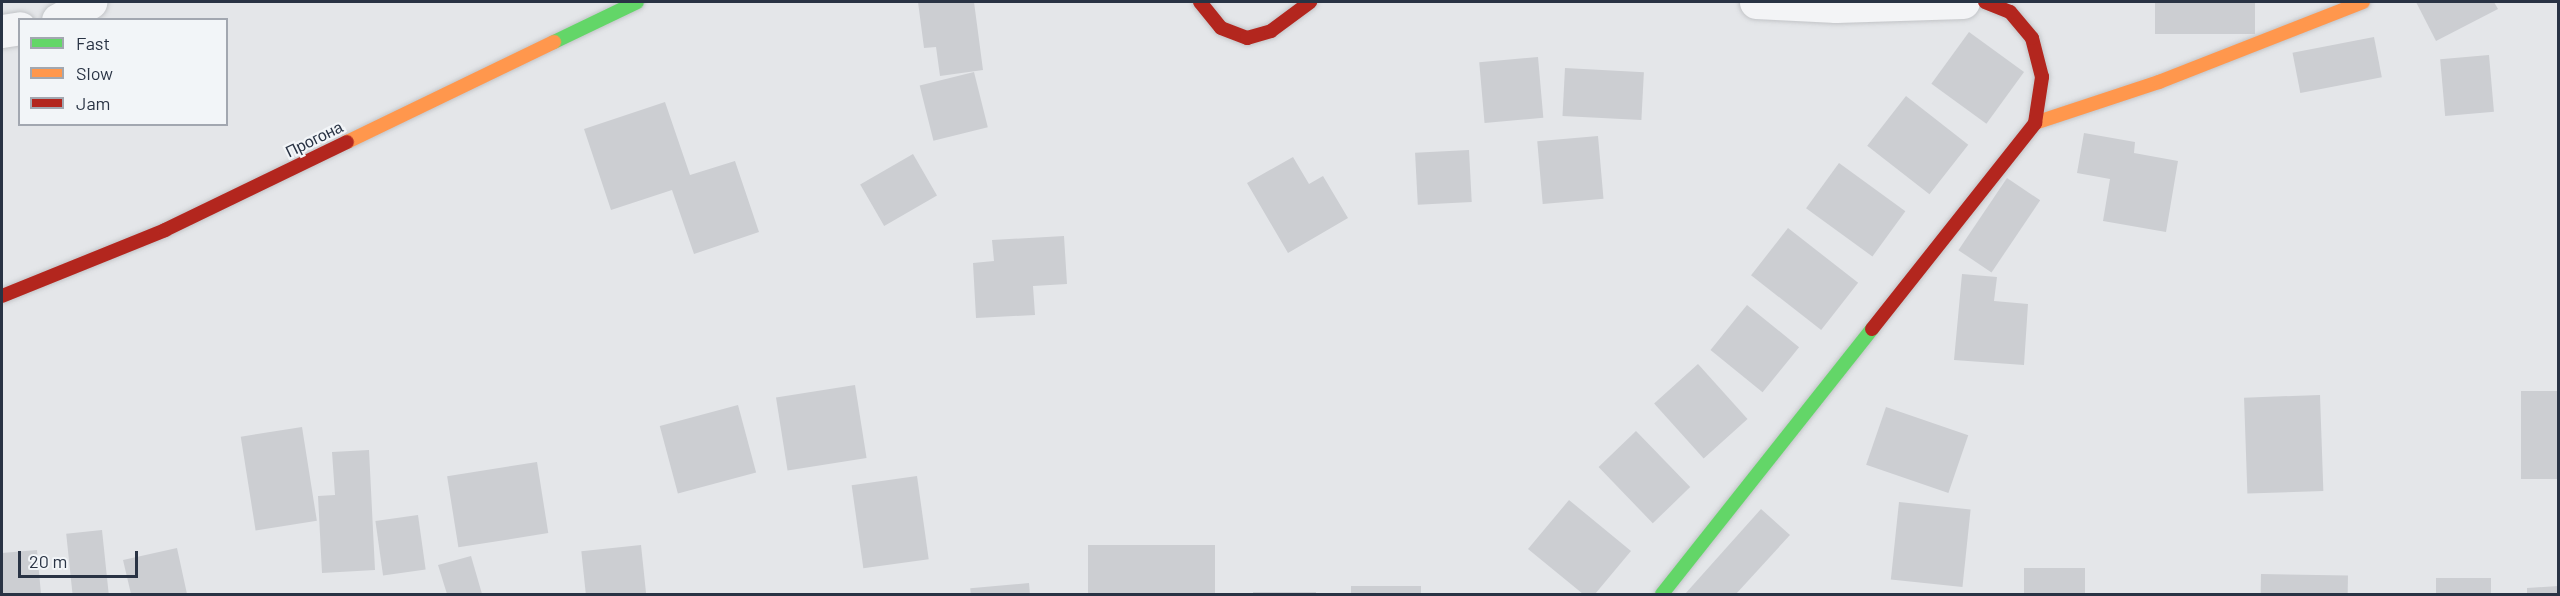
<!DOCTYPE html>
<meta charset="utf-8">
<style>
body{margin:0}
#map{position:relative;width:2560px;height:596px;overflow:hidden;background:#e4e6e9;font-family:Barlow,sans-serif}
div>[style]{position:absolute}
.building>*{inset:0;background:#ccced2;transform-origin:0 0}
.roads{filter:drop-shadow(0 0 2px #c2c4c7) drop-shadow(0 0 2px #c2c4c7)}
.street>*{height:33px;margin:-16.5px;padding:0 16.5px;transform-origin:16.5px;border-radius:16.5px;background:#f3f4f6}
.fast>*{height:14px;margin:-7px;padding:0 7px;transform-origin:7px;border-radius:7px;background:#63d668}
.slow>*{height:14px;margin:-7px;padding:0 7px;transform-origin:7px;border-radius:7px;background:#ff974d}
.jam>*{height:14px;margin:-7px;padding:0 7px;transform-origin:7px;border-radius:7px;background:#b3261e}
span{translate:-50% -50%;white-space:nowrap;text-align:center;line-height:1.15;-webkit-text-stroke:4.5px #f2f5f8;paint-order:stroke}
.street-label{font-size:16px;color:#293344}
.frame{position:absolute;inset:0;border:3px solid #293344;pointer-events:none}
.legend{position:absolute;left:18px;top:18px;width:210px;height:108px;box-sizing:border-box;background:#f2f5f8;border:2px solid #a2a7b0;margin:0;padding:8px 10px;list-style:none;font-size:18px;color:#293344}
.legend li{display:flex;align-items:center;gap:12px;height:30px}
.legend b{width:30px;border:2px solid #a2a7b0}
.scale{position:absolute;left:18px;top:551px;width:120px;height:27px;box-sizing:border-box;border:3px solid #293344;border-top:0;padding-left:8px;font-size:18px;line-height:21px;white-space:nowrap;color:#293344;-webkit-text-stroke:4px #f2f5f8;paint-order:stroke}
</style>
<div id="map">
<div class="building">
<div style="clip-path:polygon(918px 2px,974px 2px,983px 70px,940px 76px,936px 47px,924px 48px)"></div>
<div style="left:2155px;top:2px;width:100px;height:32px"></div>
<div style="clip-path:polygon(2416px 2px,2494px 2px,2498px 9px,2436px 41px)"></div>
<div style="left:1969px;top:32px;width:68px;height:64px;rotate:36deg"></div>
<div style="left:2374px;top:37px;width:41px;height:83px;rotate:79deg"></div>
<div style="left:2489px;top:55px;width:57px;height:49px;rotate:85deg"></div>
<div style="left:1538px;top:57px;width:61px;height:59px;rotate:85deg"></div>
<div style="left:1565px;top:68px;width:79px;height:48px;rotate:3deg"></div>
<div style="left:974px;top:72px;width:57px;height:56px;rotate:76deg"></div>
<div style="left:1906px;top:96px;width:79px;height:63px;rotate:38deg"></div>
<div style="clip-path:polygon(665px 102px,690px 175px,735px 161px,759px 232px,694px 254px,672px 190px,611px 210px,584px 129px)"></div>
<div style="clip-path:polygon(2084px 133px,2135px 142px,2134px 153px,2178px 161px,2166px 232px,2103px 221px,2110px 179px,2077px 173px)"></div>
<div style="left:1598px;top:136px;width:63px;height:61px;rotate:85deg"></div>
<div style="left:1469px;top:150px;width:52px;height:54px;rotate:87deg"></div>
<div style="left:913px;top:154px;width:48px;height:61px;rotate:60deg"></div>
<div style="clip-path:polygon(1293px 157px,1309px 184px,1323px 176px,1348px 218px,1288px 253px,1247px 183px)"></div>
<div style="left:1839px;top:163px;width:82px;height:56px;rotate:36deg"></div>
<div style="left:2007px;top:178px;width:40px;height:87px;rotate:34deg"></div>
<div style="left:1788px;top:228px;width:89px;height:60px;rotate:38deg"></div>
<div style="clip-path:polygon(1064px 236px,1067px 284px,1033px 286px,1035px 315px,976px 318px,973px 263px,994px 261px,992px 240px)"></div>
<div style="clip-path:polygon(1962px 274px,1997px 277px,1994px 301px,2028px 304px,2024px 365px,1954px 360px)"></div>
<div style="left:1747px;top:305px;width:67px;height:58px;rotate:39deg"></div>
<div style="left:1698px;top:364px;width:74px;height:59px;rotate:48deg"></div>
<div style="left:855px;top:385px;width:74px;height:80px;rotate:81deg"></div>
<div style="left:2558px;top:391px;width:88px;height:37px;rotate:90deg"></div>
<div style="left:2320px;top:395px;width:96px;height:76px;rotate:88deg"></div>
<div style="left:738px;top:405px;width:70px;height:81px;rotate:75deg"></div>
<div style="left:1886px;top:407px;width:87px;height:61px;rotate:19deg"></div>
<div style="left:302px;top:427px;width:95px;height:62px;rotate:81deg"></div>
<div style="left:1636px;top:431px;width:78px;height:52px;rotate:46deg"></div>
<div style="clip-path:polygon(369px 450px,375px 570px,322px 573px,318px 496px,335px 495px,332px 452px)"></div>
<div style="left:537px;top:462px;width:72px;height:91px;rotate:81deg"></div>
<div style="left:917px;top:476px;width:84px;height:66px;rotate:82deg"></div>
<div style="clip-path:polygon(1569px 500px,1631px 551px,1595px 594px,1583px 594px,1528px 549px)"></div>
<div style="left:1899px;top:502px;width:72px;height:78px;rotate:6deg"></div>
<div style="clip-path:polygon(1761px 509px,1790px 535px,1736px 594px,1685px 594px)"></div>
<div style="left:418px;top:515px;width:55px;height:43px;rotate:82deg"></div>
<div style="left:102px;top:530px;width:64px;height:36px;rotate:84deg"></div>
<div style="left:641px;top:545px;width:49px;height:60px;rotate:84deg"></div>
<div style="left:1088px;top:545px;width:127px;height:49px"></div>
<div style="clip-path:polygon(177px 548px,187px 594px,131px 594px,123px 560px)"></div>
<div style="clip-path:polygon(37px 550px,41px 594px,2px 594px,2px 553px)"></div>
<div style="clip-path:polygon(471px 556px,482px 594px,447px 594px,438px 565px)"></div>
<div style="left:2085px;top:568px;width:26px;height:61px;rotate:90deg"></div>
<div style="left:2261px;top:574px;width:87px;height:20px;rotate:1deg"></div>
<div style="left:2491px;top:578px;width:16px;height:55px;rotate:90deg"></div>
<div style="left:1029px;top:583px;width:11px;height:59px;rotate:85deg"></div>
<div style="left:1421px;top:586px;width:8px;height:70px;rotate:90deg"></div>
<div style="clip-path:polygon(2558px 586px,2558px 594px,2527px 594px,2527px 588px)"></div>
<div style="left:1253px;top:592px;width:63px;height:2px"></div>
</div>
<div class="roads">
<div class="street">
<div style="left:1756px;top:2px;width:80px;rotate:2.9deg"></div>
<div style="left:1836px;top:6px;width:127px;rotate:-1.8deg"></div>
<div style="left:58px;top:20px;width:37px;rotate:-29deg"></div>
<div style="left:2px;top:31px;width:18px;rotate:-9deg"></div>
</div>
<div class="fast">
<div style="left:554px;top:42px;width:92px;rotate:-25.7deg"></div>
<div style="left:1662px;top:594px;width:338px;rotate:-51.6deg"></div>
</div>
<div class="slow">
<div style="left:2035px;top:123px;width:131px;rotate:-18.3deg"></div>
<div style="left:2159px;top:82px;width:219px;rotate:-21.4deg"></div>
<div style="left:347px;top:142px;width:230px;rotate:-25.8deg"></div>
</div>
<div class="jam">
<div style="left:1200px;top:2px;width:33px;rotate:51deg"></div>
<div style="left:1221px;top:28px;width:28px;rotate:21deg"></div>
<div style="left:1247px;top:38px;width:25px;rotate:-16deg"></div>
<div style="left:1271px;top:31px;width:49px;rotate:-36.6deg"></div>
<div style="left:2px;top:296px;width:176px;rotate:-22deg"></div>
<div style="left:165px;top:230px;width:202px;rotate:-25.8deg"></div>
<div style="left:1872px;top:329px;width:263px;rotate:-51.6deg"></div>
<div style="left:2035px;top:123px;width:47px;rotate:-81.3deg"></div>
<div style="left:2042px;top:77px;width:40px;rotate:-104.4deg"></div>
<div style="left:2032px;top:38px;width:34px;rotate:-130deg"></div>
<div style="left:2010px;top:12px;width:27px;rotate:-158deg"></div>
</div>
</div>
<div class="street-label">
<span style="left:314px;top:139px;rotate:-26deg">Прогона</span>
</div>
<div class="frame"></div>
<ul class="legend">
<li><b style="height:8px;background:#63d668"></b>Fast</li>
<li><b style="height:8px;background:#ff974d"></b>Slow</li>
<li><b style="height:8px;background:#b3261e"></b>Jam</li>
</ul>
<div class="scale">20 m</div>
</div>
